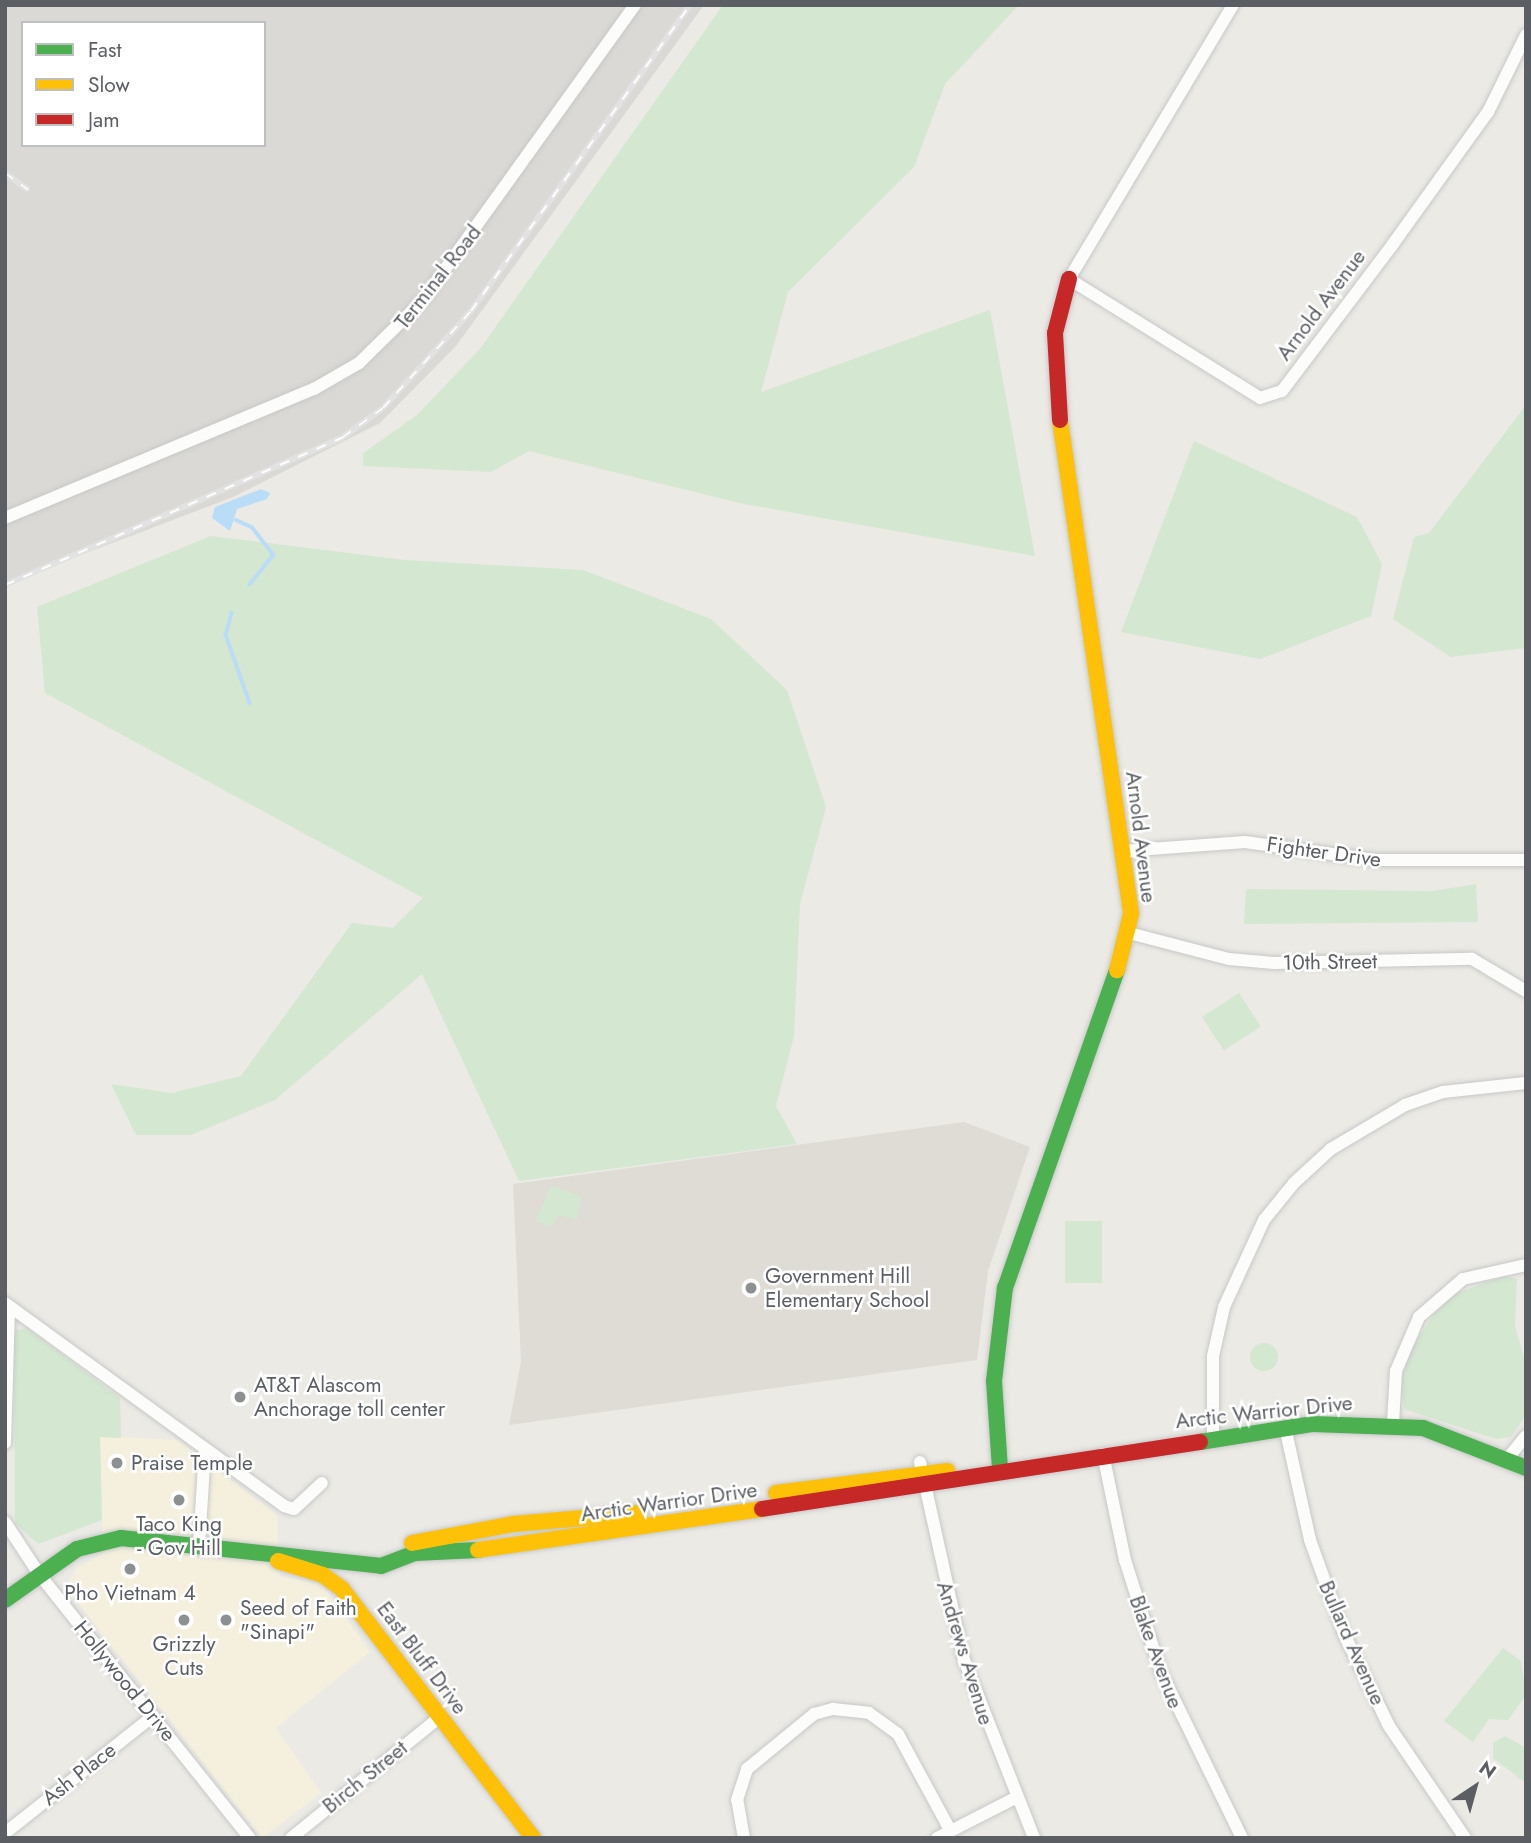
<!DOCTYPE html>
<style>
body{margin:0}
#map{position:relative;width:1531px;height:1843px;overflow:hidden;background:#ebeae5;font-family:Jost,sans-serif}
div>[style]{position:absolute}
.commercial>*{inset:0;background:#f5f0de}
.industrial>*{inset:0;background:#dbd9d5}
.education>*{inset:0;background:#dedcd5}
.green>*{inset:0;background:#d4e7d1;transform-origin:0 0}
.round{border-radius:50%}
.water>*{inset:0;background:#b9ddf6}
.stream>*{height:3.5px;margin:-1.75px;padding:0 1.75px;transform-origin:1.75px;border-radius:1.75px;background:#b9ddf6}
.roads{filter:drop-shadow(0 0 2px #c7c8c7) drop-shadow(0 0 2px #c7c8c7)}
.street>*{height:12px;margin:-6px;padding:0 6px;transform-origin:6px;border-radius:6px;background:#fcfcfb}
.fast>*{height:16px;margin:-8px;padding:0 8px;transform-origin:8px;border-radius:8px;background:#4caf50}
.slow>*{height:16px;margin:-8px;padding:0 8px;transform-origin:8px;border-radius:8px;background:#ffc107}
.jam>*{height:16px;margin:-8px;padding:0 8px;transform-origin:8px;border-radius:8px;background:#c62828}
.rail>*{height:6px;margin-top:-3px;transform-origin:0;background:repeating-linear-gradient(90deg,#fff 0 10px,#e2e2e2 0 20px);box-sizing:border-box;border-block:2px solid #e2e2e2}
.dots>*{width:19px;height:19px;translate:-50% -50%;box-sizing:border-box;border:4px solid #fff;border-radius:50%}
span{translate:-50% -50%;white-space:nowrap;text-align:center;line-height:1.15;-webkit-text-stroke:5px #fff;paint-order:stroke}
.street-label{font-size:21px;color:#5b5f63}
.poi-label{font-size:21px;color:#5b5f63}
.left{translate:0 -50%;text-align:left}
.frame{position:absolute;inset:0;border:7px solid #5b5f63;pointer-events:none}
.legend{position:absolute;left:21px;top:21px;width:245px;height:126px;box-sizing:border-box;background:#fff;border:2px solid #bdbfc1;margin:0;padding:9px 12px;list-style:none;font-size:21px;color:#5b5f63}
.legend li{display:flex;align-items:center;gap:14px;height:35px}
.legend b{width:35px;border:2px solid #bdbfc1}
.north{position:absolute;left:1440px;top:1752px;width:70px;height:70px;-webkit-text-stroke:5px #fff;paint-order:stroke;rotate:36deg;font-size:19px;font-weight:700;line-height:28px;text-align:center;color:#5b5f63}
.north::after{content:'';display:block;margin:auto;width:24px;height:32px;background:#5b5f63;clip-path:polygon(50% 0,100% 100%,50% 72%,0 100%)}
</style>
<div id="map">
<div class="commercial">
<div style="clip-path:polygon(100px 1436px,177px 1440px,277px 1515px,280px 1576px,323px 1585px,370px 1652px,276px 1728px,321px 1793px,262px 1838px,66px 1587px,76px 1569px,103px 1553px)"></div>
</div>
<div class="industrial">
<div style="clip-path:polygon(evenodd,5px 5px,704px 5px,456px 346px,380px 423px,233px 497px,5px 584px,5px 5px,23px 23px,264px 23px,264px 145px,23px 145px,23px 23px)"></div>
</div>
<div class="education">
<div style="clip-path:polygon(964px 1122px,1030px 1147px,988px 1271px,977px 1360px,509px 1425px,521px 1362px,513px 1184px)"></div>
</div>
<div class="green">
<div style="clip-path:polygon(723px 5px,1019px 5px,945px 84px,914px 167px,788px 292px,761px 392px,990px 310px,1035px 556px,739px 503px,529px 451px,491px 472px,363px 466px,363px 453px,416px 416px,480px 349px)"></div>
<div style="clip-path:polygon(1526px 405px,1526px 648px,1451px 657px,1393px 619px,1414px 537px,1429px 533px)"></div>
<div style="clip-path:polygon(1194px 441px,1357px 517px,1382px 564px,1371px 616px,1260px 659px,1121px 632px)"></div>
<div style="clip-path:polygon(211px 536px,404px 560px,583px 570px,711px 619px,787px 690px,826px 807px,800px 904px,794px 1036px,776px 1106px,797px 1144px,519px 1181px,422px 974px,275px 1100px,191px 1135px,136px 1135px,111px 1084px,172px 1093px,241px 1076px,352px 923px,393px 928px,423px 898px,45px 693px,37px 607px)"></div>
<div style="clip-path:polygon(1476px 884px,1478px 922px,1244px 924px,1246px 889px,1433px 891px)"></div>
<div style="left:1239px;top:993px;width:40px;height:44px;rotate:57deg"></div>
<div style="clip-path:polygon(551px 1185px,582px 1197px,577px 1220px,558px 1215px,551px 1227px,536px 1221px)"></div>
<div style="left:1065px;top:1221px;width:37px;height:62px"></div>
<div style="clip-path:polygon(1504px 1276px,1517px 1279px,1515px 1326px,1526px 1365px,1526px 1415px,1511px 1437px,1496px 1439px,1404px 1409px,1401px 1381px,1410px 1352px,1433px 1315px,1454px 1294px)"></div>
<div style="clip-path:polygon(27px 1328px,120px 1398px,121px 1438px,100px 1437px,102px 1520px,38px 1544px,15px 1523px,14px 1331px)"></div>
<div class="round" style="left:1250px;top:1343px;width:28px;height:28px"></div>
<div style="clip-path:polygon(1503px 1648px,1521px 1661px,1526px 1695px,1508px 1720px,1489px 1719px,1473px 1742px,1444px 1721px)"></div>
<div style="clip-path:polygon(1505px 1736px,1526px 1748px,1526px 1783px,1493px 1758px,1493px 1743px)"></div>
</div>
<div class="water">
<div style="clip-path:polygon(261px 489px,270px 493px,267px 499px,237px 509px,230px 531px,212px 518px,215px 507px)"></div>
</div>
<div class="stream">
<div style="left:236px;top:520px;width:17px;rotate:24deg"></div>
<div style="left:252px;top:527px;width:36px;rotate:52deg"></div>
<div style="left:274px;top:555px;width:38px;rotate:129deg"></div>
<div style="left:232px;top:613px;width:23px;rotate:105deg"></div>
<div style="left:226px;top:635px;width:72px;rotate:70.6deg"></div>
</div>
<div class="roads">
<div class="street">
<div style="left:1233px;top:5px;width:319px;rotate:120.9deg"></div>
<div style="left:1069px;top:279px;width:225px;rotate:31.9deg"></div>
<div style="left:1260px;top:398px;width:23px;rotate:-18deg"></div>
<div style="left:1282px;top:391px;width:184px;rotate:-52.9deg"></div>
<div style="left:1393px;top:244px;width:163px;rotate:-54.3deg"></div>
<div style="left:1488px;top:112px;width:86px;rotate:-63.7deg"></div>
<div style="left:5px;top:518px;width:335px;rotate:-22.7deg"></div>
<div style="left:314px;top:389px;width:52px;rotate:-30deg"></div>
<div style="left:359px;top:363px;width:90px;rotate:-44.5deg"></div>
<div style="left:423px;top:300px;width:363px;rotate:-54.3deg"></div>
<div style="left:1123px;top:851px;width:122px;rotate:-4.2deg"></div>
<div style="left:1245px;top:842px;width:131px;rotate:7.9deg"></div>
<div style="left:1375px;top:860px;width:151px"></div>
<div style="left:1129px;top:933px;width:103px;rotate:14.6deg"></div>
<div style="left:1229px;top:959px;width:45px;rotate:5.1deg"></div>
<div style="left:1274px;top:963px;width:198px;rotate:-1.2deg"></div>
<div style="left:1472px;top:959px;width:63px;rotate:30.7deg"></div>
<div style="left:5px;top:1303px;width:345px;rotate:36deg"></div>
<div style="left:284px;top:1506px;width:10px;rotate:17deg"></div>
<div style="left:294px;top:1509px;width:38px;rotate:-43deg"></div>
<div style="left:1393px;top:1423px;width:52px;rotate:-86.7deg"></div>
<div style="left:1396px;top:1371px;width:59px;rotate:-66.9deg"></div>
<div style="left:1419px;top:1317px;width:58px;rotate:-40.8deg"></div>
<div style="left:1463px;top:1279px;width:65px;rotate:-12.5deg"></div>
<div style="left:1285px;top:1427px;width:116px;rotate:77.5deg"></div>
<div style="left:1310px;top:1540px;width:100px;rotate:70.1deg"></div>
<div style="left:1344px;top:1634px;width:102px;rotate:63.9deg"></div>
<div style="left:1389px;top:1726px;width:135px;rotate:55.8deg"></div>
<div style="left:1213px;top:1437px;width:81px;rotate:-90deg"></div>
<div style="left:1213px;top:1356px;width:50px;rotate:-77.3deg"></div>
<div style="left:1224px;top:1307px;width:96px;rotate:-65.3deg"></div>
<div style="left:1264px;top:1220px;width:48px;rotate:-51deg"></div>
<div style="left:1294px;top:1183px;width:50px;rotate:-42.6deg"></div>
<div style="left:1331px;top:1149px;width:86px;rotate:-30.7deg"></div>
<div style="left:1405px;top:1105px;width:40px;rotate:-18.9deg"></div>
<div style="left:1443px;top:1092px;width:83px;rotate:-6.2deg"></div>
<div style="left:5px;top:1443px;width:137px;rotate:-88.3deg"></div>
<div style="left:1103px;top:1454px;width:108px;rotate:78.3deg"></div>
<div style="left:1125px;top:1560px;width:118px;rotate:72.2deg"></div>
<div style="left:1161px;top:1672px;width:185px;rotate:64deg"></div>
<div style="left:1508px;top:1458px;width:28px;rotate:-51deg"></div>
<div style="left:920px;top:1462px;width:203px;rotate:77.5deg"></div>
<div style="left:964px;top:1660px;width:191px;rotate:68.5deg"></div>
<div style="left:5px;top:1522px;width:62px;rotate:56.8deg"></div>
<div style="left:39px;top:1574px;width:338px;rotate:51.4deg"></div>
<div style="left:199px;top:1545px;width:96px;rotate:-86.4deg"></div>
<div style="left:5px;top:1833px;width:189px;rotate:-38.3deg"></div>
<div style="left:291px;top:1838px;width:192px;rotate:-39.1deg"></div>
<div style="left:744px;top:1838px;width:39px;rotate:-100deg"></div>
<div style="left:737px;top:1800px;width:33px;rotate:-72deg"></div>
<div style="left:747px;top:1769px;width:87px;rotate:-39.4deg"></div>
<div style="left:814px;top:1714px;width:20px;rotate:-15deg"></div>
<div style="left:833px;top:1709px;width:36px;rotate:6deg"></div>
<div style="left:869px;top:1713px;width:36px;rotate:36deg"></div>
<div style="left:898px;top:1734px;width:107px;rotate:61.5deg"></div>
<div style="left:937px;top:1838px;width:88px;rotate:-27.1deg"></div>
</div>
<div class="fast">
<div style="left:1200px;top:1442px;width:113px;rotate:-9.1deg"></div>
<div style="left:1312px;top:1424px;width:111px;rotate:2.1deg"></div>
<div style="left:1423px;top:1428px;width:110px;rotate:21.2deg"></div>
<div style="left:1000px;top:1469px;width:88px;rotate:-93.9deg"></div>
<div style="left:994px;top:1381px;width:94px;rotate:-83.3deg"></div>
<div style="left:1005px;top:1288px;width:337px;rotate:-70.6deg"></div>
<div style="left:5px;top:1600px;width:88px;rotate:-35.3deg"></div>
<div style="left:77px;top:1549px;width:45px;rotate:-14deg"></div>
<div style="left:121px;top:1538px;width:262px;rotate:6.1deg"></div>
<div style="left:381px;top:1566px;width:36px;rotate:-21deg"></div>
<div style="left:415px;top:1553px;width:63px;rotate:-2.7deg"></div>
</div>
<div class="slow">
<div style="left:1060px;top:420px;width:499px;rotate:81.8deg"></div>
<div style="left:1131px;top:914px;width:58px;rotate:104deg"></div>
<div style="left:776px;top:1493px;width:173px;rotate:-7.3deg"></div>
<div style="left:412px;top:1543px;width:104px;rotate:-10.6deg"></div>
<div style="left:514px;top:1524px;width:126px;rotate:-5deg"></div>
<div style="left:478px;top:1550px;width:287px;rotate:-8.2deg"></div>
<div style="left:278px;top:1561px;width:47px;rotate:17.3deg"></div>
<div style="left:323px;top:1575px;width:24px;rotate:36deg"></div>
<div style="left:342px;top:1589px;width:314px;rotate:52.5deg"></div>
</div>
<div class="jam">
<div style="left:1060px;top:420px;width:87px;rotate:-93.3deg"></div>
<div style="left:1055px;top:333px;width:56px;rotate:-75.5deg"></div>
<div style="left:762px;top:1509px;width:443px;rotate:-8.7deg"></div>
</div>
</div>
<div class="rail">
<div style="left:5px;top:173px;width:29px;rotate:36deg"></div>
<div style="left:5px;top:585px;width:369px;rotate:-23.6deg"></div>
<div style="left:343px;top:437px;width:49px;rotate:-35.9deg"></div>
<div style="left:383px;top:408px;width:131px;rotate:-47.8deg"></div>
<div style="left:471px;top:311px;width:376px;rotate:-54.4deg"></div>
</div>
<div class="dots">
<div style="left:751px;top:1288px;background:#8d9090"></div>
<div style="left:240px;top:1397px;background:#8d9090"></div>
<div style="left:117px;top:1463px;background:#8d9090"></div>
<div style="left:179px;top:1500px;background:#8d9090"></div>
<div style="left:130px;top:1569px;background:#8d9090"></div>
<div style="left:184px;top:1620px;background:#8d9090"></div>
<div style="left:226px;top:1620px;background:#8d9090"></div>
</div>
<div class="street-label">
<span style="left:438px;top:277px;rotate:-52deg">Terminal Road</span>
<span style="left:1321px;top:305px;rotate:-53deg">Arnold Avenue</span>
<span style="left:1141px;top:837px;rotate:83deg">Arnold Avenue</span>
<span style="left:1324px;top:852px;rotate:8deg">Fighter Drive</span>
<span style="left:1330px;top:962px;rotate:-1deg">10th Street</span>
<span style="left:1264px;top:1412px;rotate:-6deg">Arctic Warrior Drive</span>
<span style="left:669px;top:1502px;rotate:-8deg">Arctic Warrior Drive</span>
<span style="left:1352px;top:1643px;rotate:66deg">Bullard Avenue</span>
<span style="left:1156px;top:1652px;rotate:70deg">Blake Avenue</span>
<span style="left:965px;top:1653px;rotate:73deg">Andrews Avenue</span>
<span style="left:422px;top:1658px;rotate:53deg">East Bluff Drive</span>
<span style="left:125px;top:1681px;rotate:51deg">Hollywood Drive</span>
<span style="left:79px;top:1774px;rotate:-38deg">Ash Place</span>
<span style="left:365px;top:1777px;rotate:-39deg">Birch Street</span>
</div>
<div class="poi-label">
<span class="left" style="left:765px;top:1288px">Government Hill<br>Elementary School</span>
<span class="left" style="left:254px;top:1397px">AT&amp;T Alascom<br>Anchorage toll center</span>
<span class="left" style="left:131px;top:1463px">Praise Temple</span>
<span style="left:179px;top:1536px">Taco King<br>- Gov Hill</span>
<span style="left:130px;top:1593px">Pho Vietnam 4</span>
<span class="left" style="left:240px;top:1620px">Seed of Faith<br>"Sinapi"</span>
<span style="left:184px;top:1656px">Grizzly<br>Cuts</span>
</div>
<div class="frame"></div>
<ul class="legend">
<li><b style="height:9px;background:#4caf50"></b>Fast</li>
<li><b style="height:9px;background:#ffc107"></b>Slow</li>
<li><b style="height:9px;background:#c62828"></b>Jam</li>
</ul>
<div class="north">N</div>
</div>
